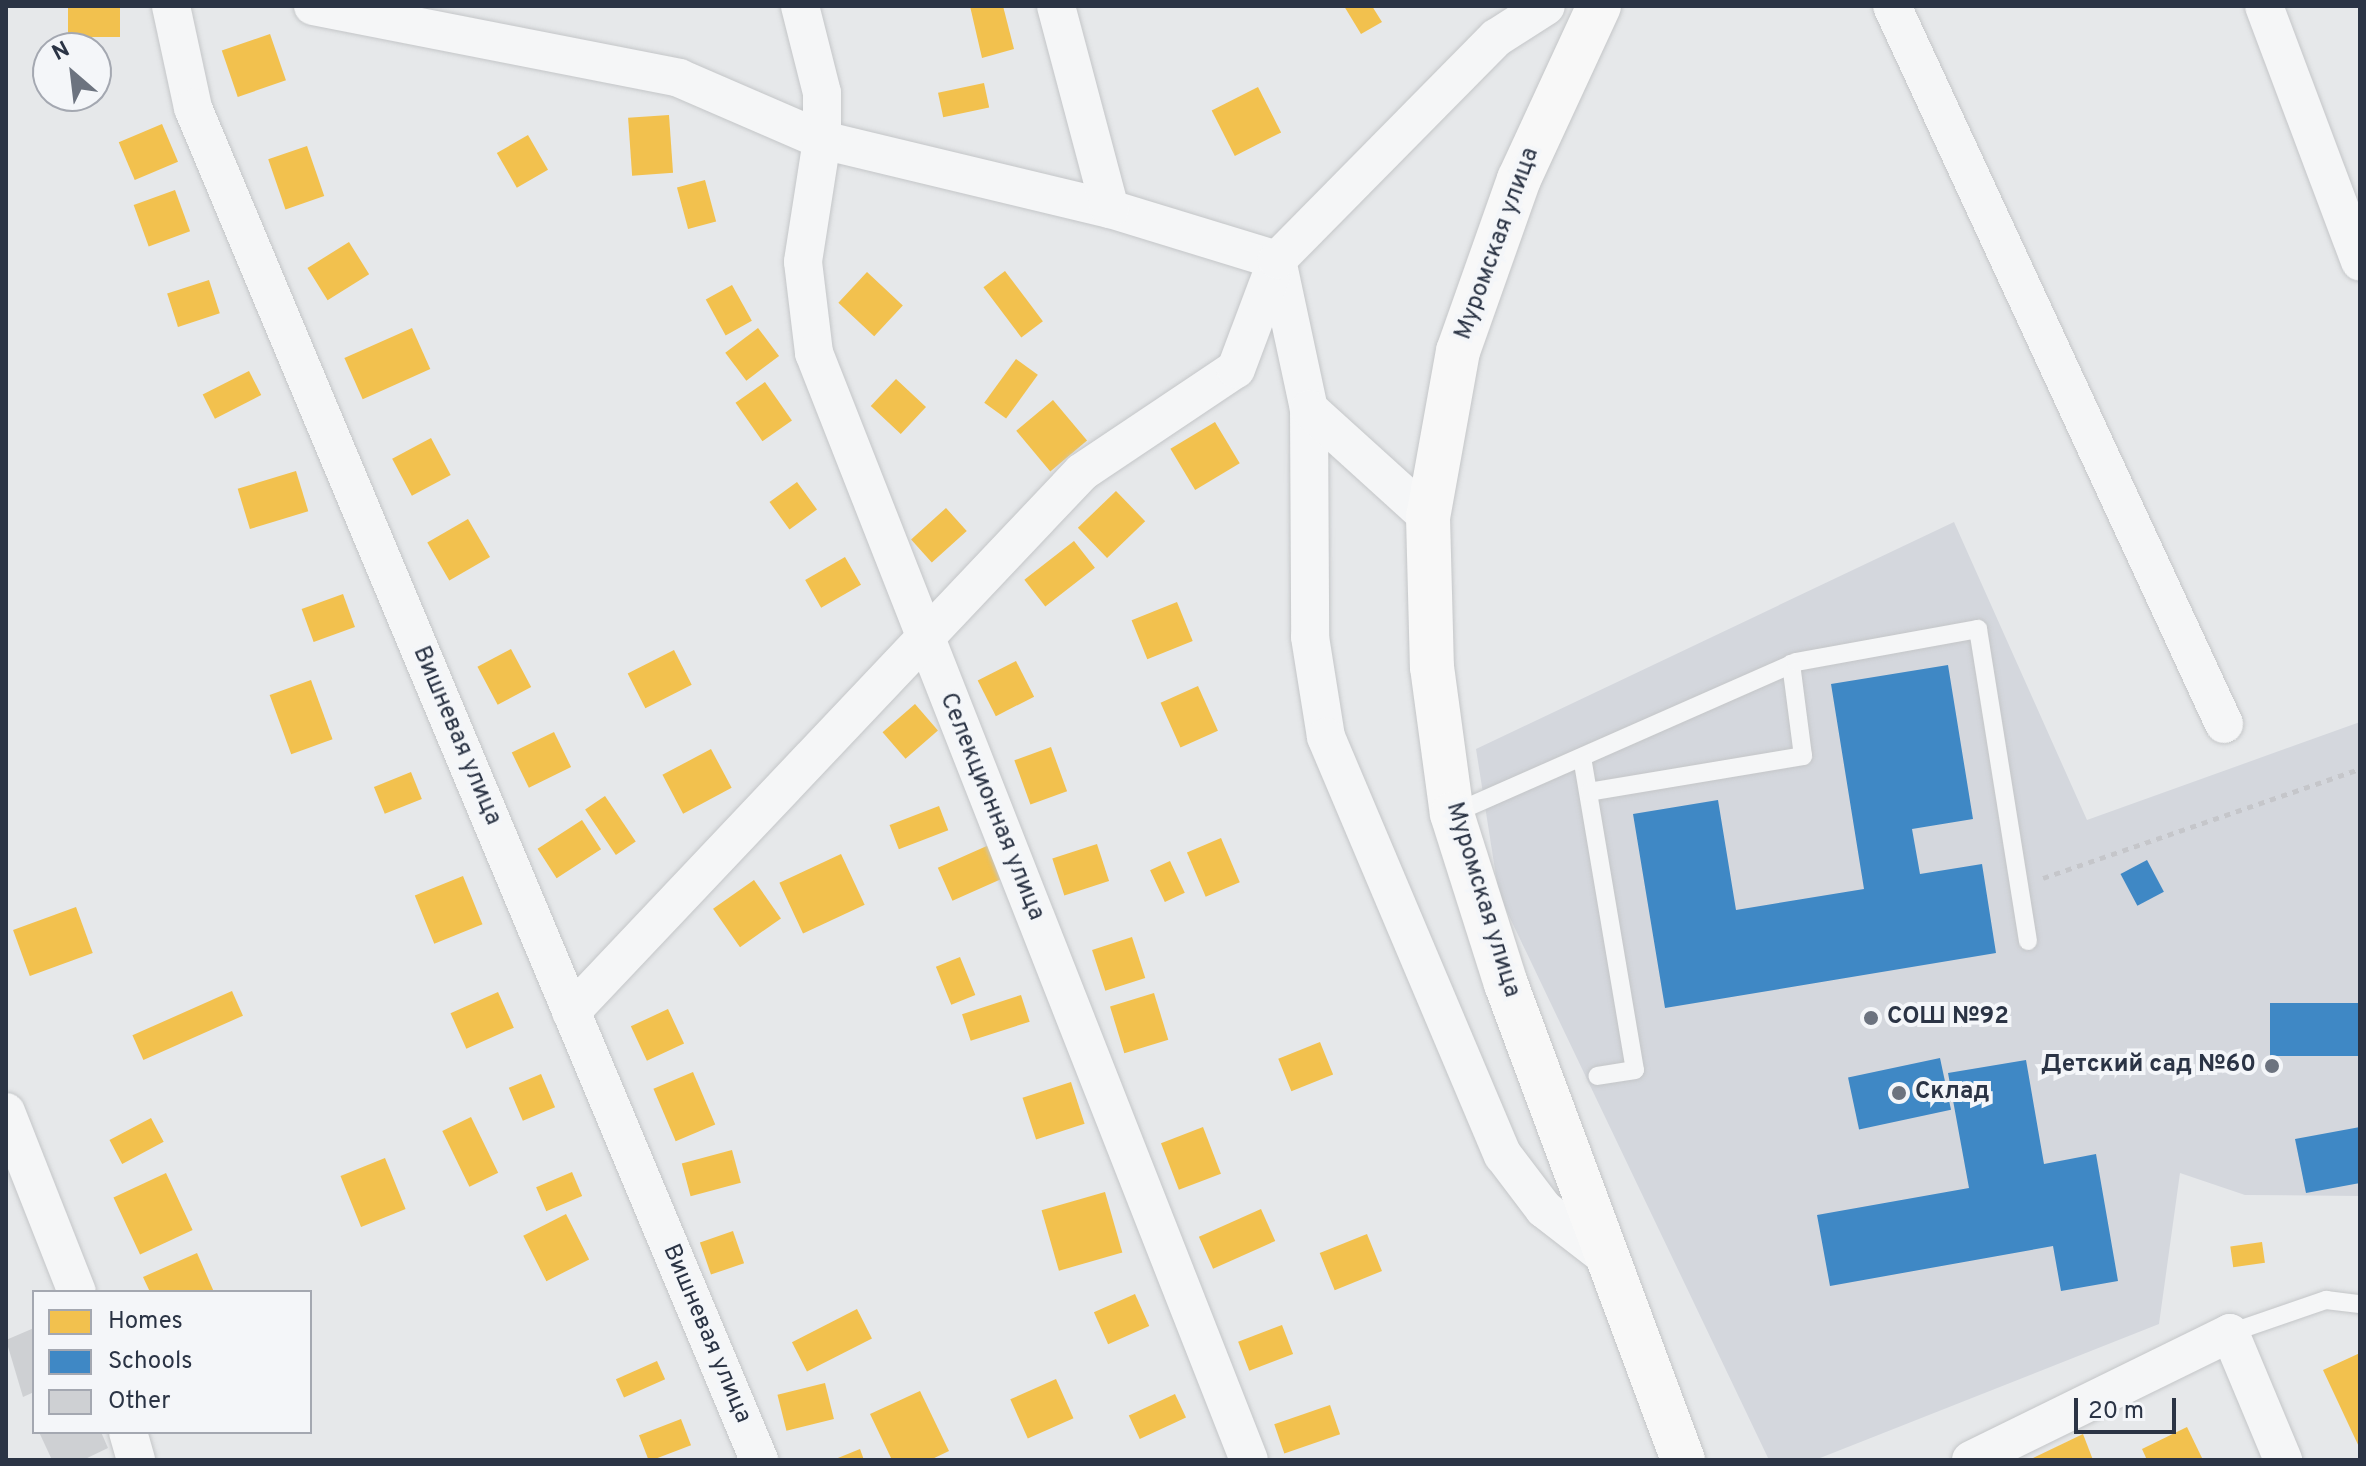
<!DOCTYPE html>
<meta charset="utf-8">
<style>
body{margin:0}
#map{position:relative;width:2366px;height:1466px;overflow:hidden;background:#e6e8ea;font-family:Overpass,sans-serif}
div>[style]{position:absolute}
.built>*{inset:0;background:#d4d7dd}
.homes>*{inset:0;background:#f2c14e;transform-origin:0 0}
.schools>*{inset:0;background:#3f88c5;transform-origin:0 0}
.building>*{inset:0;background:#ced0d3}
.path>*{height:5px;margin-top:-2.5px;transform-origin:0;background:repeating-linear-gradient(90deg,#c5c6ca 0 6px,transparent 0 12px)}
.roads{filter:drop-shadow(0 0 2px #c4c6c8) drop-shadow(0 0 2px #c4c6c8)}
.lane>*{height:18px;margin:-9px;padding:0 9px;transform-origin:9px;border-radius:9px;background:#f5f6f7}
.street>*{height:38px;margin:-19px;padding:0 19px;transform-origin:19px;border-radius:19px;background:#f5f6f7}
.secondary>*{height:44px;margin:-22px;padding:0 22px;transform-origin:22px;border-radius:22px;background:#f8f8f8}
.dots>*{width:22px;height:22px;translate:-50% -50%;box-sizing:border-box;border:4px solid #f4f6f9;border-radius:50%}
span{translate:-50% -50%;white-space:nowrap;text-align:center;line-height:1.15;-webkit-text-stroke:8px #f4f6f9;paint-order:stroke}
.street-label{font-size:24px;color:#2b3445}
.poi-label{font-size:24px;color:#2b3445;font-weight:700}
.left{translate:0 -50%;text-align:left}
.right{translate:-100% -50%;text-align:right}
.frame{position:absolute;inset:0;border:8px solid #2b3445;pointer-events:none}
.legend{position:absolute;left:32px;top:1290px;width:280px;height:144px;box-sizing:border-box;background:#f4f6f9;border:2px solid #a4a8b1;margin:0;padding:10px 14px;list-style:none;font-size:24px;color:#2b3445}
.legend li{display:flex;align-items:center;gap:16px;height:40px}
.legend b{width:40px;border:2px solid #a4a8b1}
.north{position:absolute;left:32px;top:32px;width:80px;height:80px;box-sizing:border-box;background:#f4f6f9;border:2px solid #a4a8b1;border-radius:50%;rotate:332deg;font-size:22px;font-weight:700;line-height:32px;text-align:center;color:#2b3445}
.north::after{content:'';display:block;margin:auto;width:28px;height:36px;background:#6c737f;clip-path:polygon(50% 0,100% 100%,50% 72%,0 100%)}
.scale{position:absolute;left:2074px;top:1398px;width:102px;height:36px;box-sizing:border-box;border:4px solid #2b3445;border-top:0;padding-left:10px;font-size:24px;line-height:28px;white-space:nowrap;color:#2b3445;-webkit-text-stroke:6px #f4f6f9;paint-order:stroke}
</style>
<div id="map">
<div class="built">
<div style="clip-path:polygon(1954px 522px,2087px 820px,2360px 722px,2360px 1196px,2245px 1195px,2180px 1173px,2159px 1324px,1815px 1460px,1769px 1460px,1499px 895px,1476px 749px)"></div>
</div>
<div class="homes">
<div style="left:68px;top:6px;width:52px;height:31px"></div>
<div style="clip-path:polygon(970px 6px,1003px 6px,1014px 49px,982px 58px)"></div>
<div style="clip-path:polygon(1344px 6px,1372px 6px,1382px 22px,1361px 34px)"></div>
<div style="left:270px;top:34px;width:49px;height:51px;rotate:71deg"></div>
<div style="left:984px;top:83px;width:25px;height:47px;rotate:78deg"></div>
<div style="left:1258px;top:87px;width:51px;height:52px;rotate:63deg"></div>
<div style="left:669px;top:115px;width:58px;height:41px;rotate:86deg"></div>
<div style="left:162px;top:124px;width:41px;height:47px;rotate:67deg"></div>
<div style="left:528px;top:135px;width:40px;height:36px;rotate:60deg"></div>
<div style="left:307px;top:146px;width:53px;height:41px;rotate:71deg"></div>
<div style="left:705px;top:180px;width:43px;height:29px;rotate:75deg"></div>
<div style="left:175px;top:190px;width:44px;height:44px;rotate:70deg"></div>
<div style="left:349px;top:242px;width:38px;height:49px;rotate:58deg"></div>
<div style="left:1005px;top:271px;width:63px;height:27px;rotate:53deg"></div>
<div style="left:867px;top:272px;width:49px;height:42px;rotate:43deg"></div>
<div style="left:209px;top:280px;width:35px;height:44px;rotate:72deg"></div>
<div style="left:732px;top:285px;width:41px;height:30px;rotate:61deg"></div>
<div style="left:412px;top:328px;width:45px;height:74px;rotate:66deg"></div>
<div style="left:758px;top:328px;width:35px;height:41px;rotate:53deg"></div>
<div style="left:1016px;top:359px;width:27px;height:54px;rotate:36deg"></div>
<div style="left:249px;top:371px;width:27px;height:52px;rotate:63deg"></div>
<div style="left:896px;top:379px;width:41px;height:37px;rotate:43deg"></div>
<div style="left:765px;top:382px;width:47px;height:36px;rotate:55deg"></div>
<div style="left:1053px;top:400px;width:53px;height:48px;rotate:50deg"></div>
<div style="left:1215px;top:422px;width:48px;height:52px;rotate:59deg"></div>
<div style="left:431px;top:438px;width:42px;height:44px;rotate:62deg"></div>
<div style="left:296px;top:471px;width:42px;height:61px;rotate:73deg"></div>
<div style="left:797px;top:482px;width:34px;height:34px;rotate:54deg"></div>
<div style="left:1116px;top:491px;width:42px;height:53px;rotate:46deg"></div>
<div style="left:946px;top:508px;width:31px;height:47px;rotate:48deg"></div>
<div style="left:468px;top:519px;width:44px;height:47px;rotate:60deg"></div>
<div style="left:1074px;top:541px;width:34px;height:63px;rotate:52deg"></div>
<div style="left:845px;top:557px;width:32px;height:46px;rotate:60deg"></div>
<div style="left:343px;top:594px;width:35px;height:44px;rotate:70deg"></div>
<div style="left:1177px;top:602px;width:42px;height:49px;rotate:68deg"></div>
<div style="left:511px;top:649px;width:43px;height:38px;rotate:62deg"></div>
<div style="left:674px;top:650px;width:39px;height:52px;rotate:63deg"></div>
<div style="left:1016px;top:661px;width:40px;height:43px;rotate:63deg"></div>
<div style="left:311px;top:680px;width:63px;height:44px;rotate:70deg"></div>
<div style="left:1198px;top:686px;width:49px;height:41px;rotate:66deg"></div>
<div style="left:915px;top:704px;width:35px;height:43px;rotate:49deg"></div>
<div style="left:554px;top:732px;width:39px;height:47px;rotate:64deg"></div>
<div style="left:1051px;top:747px;width:47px;height:39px;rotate:70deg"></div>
<div style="left:711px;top:749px;width:44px;height:55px;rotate:62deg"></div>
<div style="left:411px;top:772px;width:29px;height:40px;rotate:68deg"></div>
<div style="left:605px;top:796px;width:55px;height:24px;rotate:56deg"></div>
<div style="left:939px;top:806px;width:26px;height:53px;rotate:69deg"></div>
<div style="left:582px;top:820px;width:35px;height:53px;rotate:57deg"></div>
<div style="left:1221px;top:838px;width:48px;height:37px;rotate:67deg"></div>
<div style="left:1097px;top:844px;width:39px;height:47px;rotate:72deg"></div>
<div style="left:989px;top:845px;width:36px;height:56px;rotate:66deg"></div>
<div style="left:841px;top:854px;width:56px;height:68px;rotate:65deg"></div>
<div style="left:1170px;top:861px;width:35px;height:22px;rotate:65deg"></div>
<div style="left:463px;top:876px;width:52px;height:52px;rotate:68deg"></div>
<div style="left:754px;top:880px;width:47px;height:50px;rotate:55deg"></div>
<div style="left:76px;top:907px;width:49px;height:67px;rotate:70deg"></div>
<div style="left:1132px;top:937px;width:43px;height:42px;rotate:72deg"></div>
<div style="left:960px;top:957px;width:41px;height:26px;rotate:68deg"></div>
<div style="left:232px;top:991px;width:27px;height:109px;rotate:66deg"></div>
<div style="left:498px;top:992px;width:39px;height:52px;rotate:66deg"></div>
<div style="left:1154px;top:993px;width:49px;height:46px;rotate:73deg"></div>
<div style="left:1021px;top:995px;width:28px;height:62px;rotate:72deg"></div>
<div style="left:668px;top:1009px;width:38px;height:41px;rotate:65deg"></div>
<div style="left:1320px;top:1042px;width:35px;height:45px;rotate:68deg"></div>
<div style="left:693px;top:1072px;width:57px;height:43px;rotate:67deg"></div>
<div style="left:541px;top:1074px;width:36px;height:35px;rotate:67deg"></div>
<div style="left:1071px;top:1082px;width:44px;height:51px;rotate:72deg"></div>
<div style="left:471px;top:1117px;width:62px;height:32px;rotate:64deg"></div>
<div style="left:151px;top:1118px;width:27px;height:47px;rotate:62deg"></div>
<div style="left:1203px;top:1127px;width:50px;height:45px;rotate:69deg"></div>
<div style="left:732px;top:1150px;width:34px;height:52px;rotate:75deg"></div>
<div style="left:385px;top:1158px;width:55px;height:48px;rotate:68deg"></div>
<div style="left:572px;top:1172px;width:26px;height:39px;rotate:67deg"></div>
<div style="left:166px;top:1173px;width:63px;height:58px;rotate:65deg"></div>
<div style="left:1105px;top:1192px;width:63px;height:66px;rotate:74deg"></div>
<div style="left:1261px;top:1209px;width:35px;height:68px;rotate:66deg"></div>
<div style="left:566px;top:1214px;width:51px;height:48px;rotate:63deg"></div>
<div style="left:733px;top:1231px;width:34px;height:35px;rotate:71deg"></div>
<div style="left:1367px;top:1234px;width:40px;height:51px;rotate:68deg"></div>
<div style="left:2262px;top:1242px;width:21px;height:32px;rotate:82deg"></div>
<div style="clip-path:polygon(197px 1253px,214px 1292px,150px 1292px,143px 1277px)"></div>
<div style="left:1135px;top:1294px;width:35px;height:45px;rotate:66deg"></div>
<div style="left:857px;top:1309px;width:33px;height:73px;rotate:63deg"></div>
<div style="left:1282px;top:1325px;width:31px;height:47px;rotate:69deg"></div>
<div style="clip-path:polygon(2360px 1353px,2360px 1449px,2323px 1370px)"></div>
<div style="left:657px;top:1361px;width:20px;height:45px;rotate:66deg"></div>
<div style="left:1056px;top:1379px;width:43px;height:50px;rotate:66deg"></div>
<div style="left:825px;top:1383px;width:37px;height:49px;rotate:76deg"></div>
<div style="clip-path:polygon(920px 1391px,949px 1451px,930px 1460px,892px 1460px,870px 1414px)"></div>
<div style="left:1175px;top:1394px;width:26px;height:51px;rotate:65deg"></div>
<div style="left:1330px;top:1405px;width:31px;height:59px;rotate:71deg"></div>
<div style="left:681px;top:1419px;width:28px;height:45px;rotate:69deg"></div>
<div style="clip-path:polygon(2187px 1427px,2203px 1460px,2147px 1460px,2142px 1449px)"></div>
<div style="clip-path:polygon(2083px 1434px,2093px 1460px,2029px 1460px)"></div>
<div style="clip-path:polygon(860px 1449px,864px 1460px,833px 1460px)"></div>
</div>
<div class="schools">
<div style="clip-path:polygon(1948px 665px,1973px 819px,1912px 829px,1920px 874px,1982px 864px,1996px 953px,1665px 1008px,1633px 814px,1718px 800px,1736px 910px,1864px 889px,1831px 684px)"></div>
<div style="left:2147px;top:860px;width:36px;height:30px;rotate:62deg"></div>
<div style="left:2360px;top:1003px;width:53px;height:90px;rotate:90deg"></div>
<div style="left:1940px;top:1058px;width:53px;height:94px;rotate:78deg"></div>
<div style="clip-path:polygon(2026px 1060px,2044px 1164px,2096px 1154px,2118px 1281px,2061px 1291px,2053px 1246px,1830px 1286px,1817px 1215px,1969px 1188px,1948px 1073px)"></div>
<div style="clip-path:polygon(2360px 1127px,2360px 1183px,2306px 1193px,2295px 1139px)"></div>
</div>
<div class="building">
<div style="clip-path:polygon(34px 1328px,34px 1392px,23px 1397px,6px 1340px)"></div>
<div style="clip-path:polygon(39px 1432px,101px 1432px,108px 1448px,83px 1460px,52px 1460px)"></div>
</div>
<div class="path">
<div style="left:2043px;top:878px;width:335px;rotate:-19deg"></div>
</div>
<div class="roads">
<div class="lane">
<div style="left:1582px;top:757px;width:317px;rotate:80.4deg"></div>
<div style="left:1635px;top:1070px;width:38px;rotate:171deg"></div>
<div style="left:1589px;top:792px;width:217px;rotate:-9.5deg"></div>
<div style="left:1803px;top:756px;width:93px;rotate:-97.4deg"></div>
<div style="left:1452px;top:814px;width:376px;rotate:-23.8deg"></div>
<div style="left:1796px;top:662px;width:185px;rotate:-10.3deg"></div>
<div style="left:1978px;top:629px;width:316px;rotate:80.9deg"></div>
<div style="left:2230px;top:1333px;width:102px;rotate:-19deg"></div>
<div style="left:2326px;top:1300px;width:34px;rotate:7deg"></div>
</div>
<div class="street">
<div style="left:171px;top:6px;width:104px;rotate:77.8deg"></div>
<div style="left:193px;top:108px;width:1466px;rotate:67.28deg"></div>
<div style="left:313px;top:6px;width:373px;rotate:11.1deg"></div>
<div style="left:679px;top:78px;width:156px;rotate:23.4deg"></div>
<div style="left:822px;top:140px;width:296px;rotate:13.5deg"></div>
<div style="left:1110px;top:209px;width:175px;rotate:17deg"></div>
<div style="left:1277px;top:260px;width:152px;rotate:77.9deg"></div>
<div style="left:1309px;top:409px;width:228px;rotate:89.7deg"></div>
<div style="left:1310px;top:637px;width:101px;rotate:80.9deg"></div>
<div style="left:1326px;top:737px;width:454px;rotate:67.1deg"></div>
<div style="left:1503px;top:1155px;width:68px;rotate:52.8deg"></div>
<div style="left:1544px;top:1209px;width:78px;rotate:37.7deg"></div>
<div style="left:800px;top:6px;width:90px;rotate:75.8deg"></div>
<div style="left:822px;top:93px;width:47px;rotate:90deg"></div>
<div style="left:822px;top:140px;width:123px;rotate:98.9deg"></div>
<div style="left:803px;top:262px;width:92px;rotate:83.1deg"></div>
<div style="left:814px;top:353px;width:1189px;rotate:68.55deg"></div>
<div style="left:1056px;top:6px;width:210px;rotate:75.1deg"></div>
<div style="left:1892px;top:6px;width:791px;rotate:65.18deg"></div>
<div style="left:2264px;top:6px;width:273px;rotate:69.4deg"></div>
<div style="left:1309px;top:409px;width:161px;rotate:42.2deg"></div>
<div style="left:571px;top:1012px;width:743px;rotate:-46.58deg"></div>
<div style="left:1082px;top:472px;width:185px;rotate:-33.8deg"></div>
<div style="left:1236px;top:369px;width:116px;rotate:-69.4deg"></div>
<div style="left:1277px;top:260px;width:312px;rotate:-45.4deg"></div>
<div style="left:1496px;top:38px;width:59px;rotate:-32.6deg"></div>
<div style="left:6px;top:1112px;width:193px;rotate:68.5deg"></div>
<div style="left:128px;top:1432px;width:29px;rotate:74deg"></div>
<div style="left:1971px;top:1460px;width:288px;rotate:-26.1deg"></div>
<div style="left:2230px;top:1333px;width:138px;rotate:67.3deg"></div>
</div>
<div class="secondary">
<div style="left:1599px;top:6px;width:191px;rotate:114.8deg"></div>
<div style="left:1519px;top:179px;width:182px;rotate:109.5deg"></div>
<div style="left:1458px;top:351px;width:169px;rotate:100.2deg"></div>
<div style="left:1428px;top:517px;width:150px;rotate:88.5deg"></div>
<div style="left:1432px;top:667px;width:148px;rotate:82.3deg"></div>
<div style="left:1452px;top:814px;width:178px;rotate:72.4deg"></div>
<div style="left:1506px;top:984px;width:508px;rotate:69.6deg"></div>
</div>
</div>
<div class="dots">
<div style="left:1871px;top:1018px;background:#6c737f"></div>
<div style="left:2272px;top:1066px;background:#6c737f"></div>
<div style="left:1899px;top:1093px;background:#6c737f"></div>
</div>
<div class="street-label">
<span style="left:1498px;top:244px;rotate:-70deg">Муромская улица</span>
<span style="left:456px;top:736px;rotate:67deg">Вишневая улица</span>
<span style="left:991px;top:807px;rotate:68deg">Селекционная улица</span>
<span style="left:1482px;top:900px;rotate:73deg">Муромская улица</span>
<span style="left:706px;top:1334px;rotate:67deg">Вишневая улица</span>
</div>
<div class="poi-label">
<span class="left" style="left:1887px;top:1018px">СОШ №92</span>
<span class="right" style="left:2256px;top:1066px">Детский сад №60</span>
<span class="left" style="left:1915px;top:1093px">Склад</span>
</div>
<div class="frame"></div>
<ul class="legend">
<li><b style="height:22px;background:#f2c14e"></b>Homes</li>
<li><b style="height:22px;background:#3f88c5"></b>Schools</li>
<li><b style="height:22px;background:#ced0d3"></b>Other</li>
</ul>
<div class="north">N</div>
<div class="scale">20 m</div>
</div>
